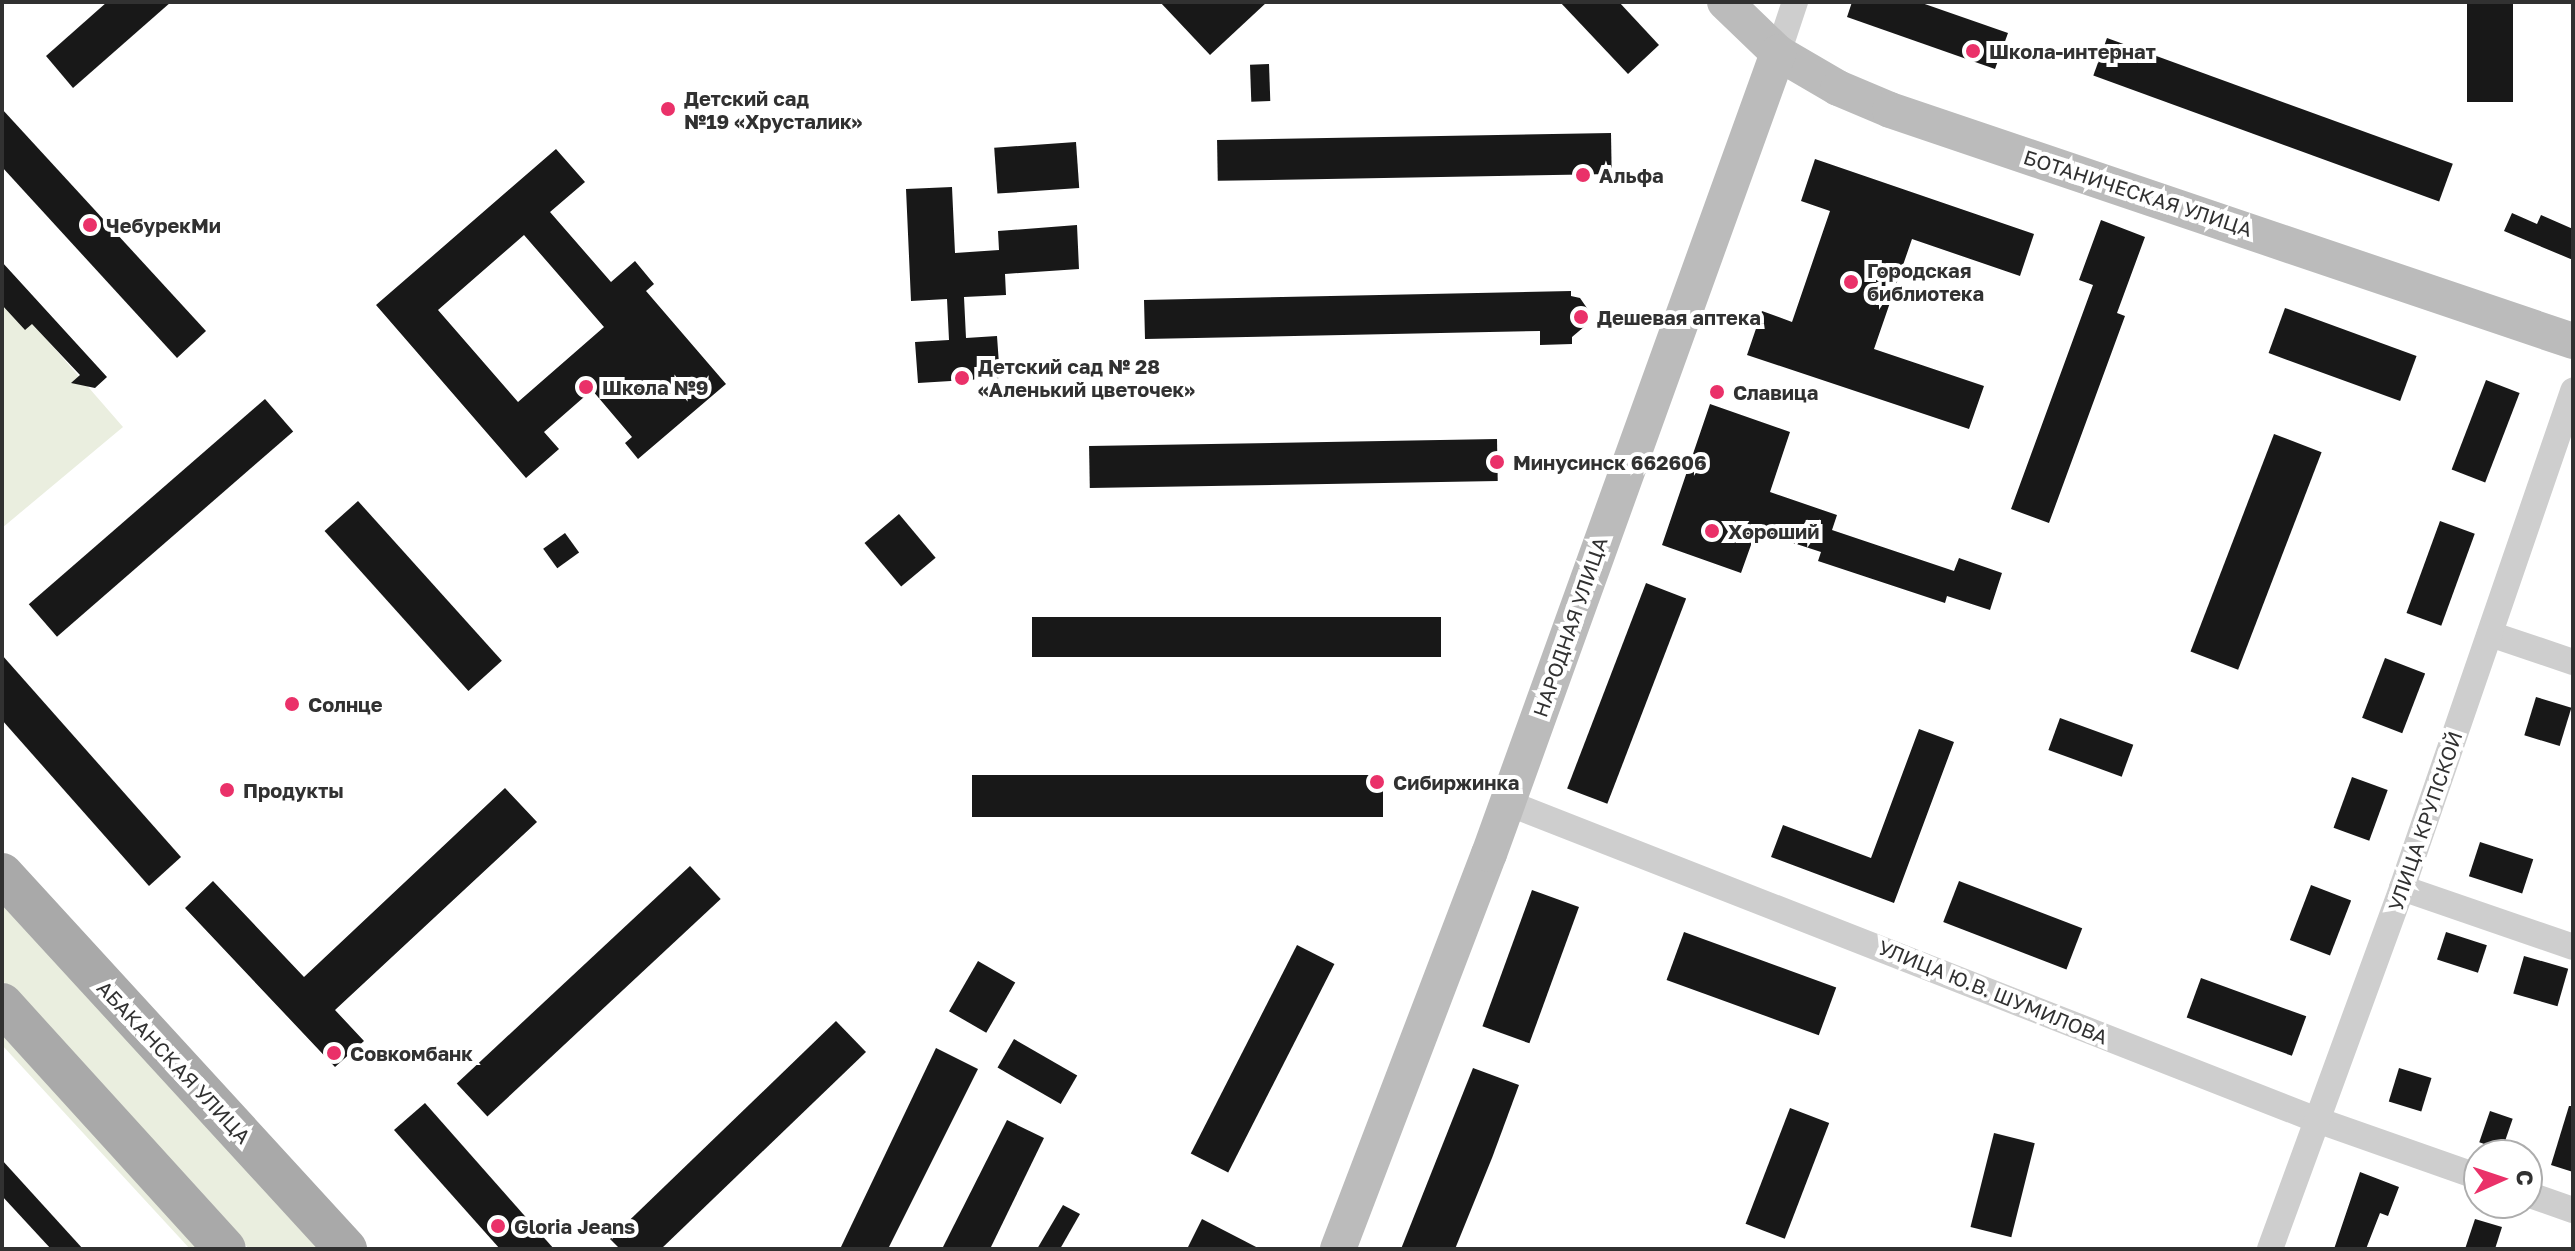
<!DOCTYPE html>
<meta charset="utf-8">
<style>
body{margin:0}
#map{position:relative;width:2575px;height:1251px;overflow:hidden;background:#fff;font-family:"Golos Text",sans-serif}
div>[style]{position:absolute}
.green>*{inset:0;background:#eaeedf}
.building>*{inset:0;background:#181818;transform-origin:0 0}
.street>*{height:26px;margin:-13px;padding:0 13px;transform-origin:13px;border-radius:13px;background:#cecece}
.secondary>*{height:36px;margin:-18px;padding:0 18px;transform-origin:18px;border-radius:18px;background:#bbb}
.primary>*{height:42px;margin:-21px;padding:0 21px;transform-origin:21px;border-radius:21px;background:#a9a9a9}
.dots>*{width:22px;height:22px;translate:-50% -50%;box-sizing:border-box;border:4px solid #fff;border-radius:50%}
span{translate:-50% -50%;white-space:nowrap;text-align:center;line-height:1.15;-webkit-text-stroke:8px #fff;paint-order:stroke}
.poi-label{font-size:20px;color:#313131;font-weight:700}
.left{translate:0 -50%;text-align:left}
.street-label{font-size:20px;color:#313131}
.frame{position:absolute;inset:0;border:4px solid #313131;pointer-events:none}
.north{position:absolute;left:2463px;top:1139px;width:80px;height:80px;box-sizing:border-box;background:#fff;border:2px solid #adadad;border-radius:50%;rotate:87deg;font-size:22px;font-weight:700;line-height:32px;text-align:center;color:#313131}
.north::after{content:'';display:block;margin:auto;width:28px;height:36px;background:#ea3169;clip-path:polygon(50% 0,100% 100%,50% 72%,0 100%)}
</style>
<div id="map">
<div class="green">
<div style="clip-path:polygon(2px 288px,123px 427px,2px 528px)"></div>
<div style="clip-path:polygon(2px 900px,322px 1249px,249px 1249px,2px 980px)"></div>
<div style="clip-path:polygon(2px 1023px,208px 1249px,190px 1249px,2px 1045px)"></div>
</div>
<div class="building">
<div style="clip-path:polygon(107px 2px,171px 2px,73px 88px,46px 56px)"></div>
<div style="clip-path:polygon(1160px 2px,1267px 2px,1210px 55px)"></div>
<div style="clip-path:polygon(1560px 2px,1619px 2px,1659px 45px,1628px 74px)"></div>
<div style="clip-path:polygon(1852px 2px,1919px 2px,2008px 33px,1995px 69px,1847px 17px)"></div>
<div style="left:2467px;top:2px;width:46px;height:100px"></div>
<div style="left:2107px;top:38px;width:368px;height:40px;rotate:20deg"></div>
<div style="left:1269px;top:64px;width:37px;height:19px;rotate:88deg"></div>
<div style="clip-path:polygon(2px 109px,206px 331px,177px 358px,2px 167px)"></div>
<div style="left:1611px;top:133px;width:41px;height:394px;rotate:89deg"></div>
<div style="left:1076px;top:142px;width:46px;height:82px;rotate:86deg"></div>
<div style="clip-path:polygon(evenodd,556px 149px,585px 182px,550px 212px,611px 282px,635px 261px,654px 284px,646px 291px,726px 384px,638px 459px,625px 443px,632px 437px,592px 390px,544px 432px,559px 449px,526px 478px,376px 305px,556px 149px,524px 235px,604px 327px,518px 402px,438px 310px,524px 235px)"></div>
<div style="clip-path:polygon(1815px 159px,2034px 234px,2020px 276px,1912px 239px,1874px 349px,1984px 386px,1969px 429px,1747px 355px,1762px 311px,1792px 322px,1830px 211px,1801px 201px)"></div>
<div style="clip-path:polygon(952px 187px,955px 253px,999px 250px,998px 231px,1077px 225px,1079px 269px,1005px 274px,1006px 295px,964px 297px,966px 338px,997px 336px,1000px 378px,918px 383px,915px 342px,949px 340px,947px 299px,911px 301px,906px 189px)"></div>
<div style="clip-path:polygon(2512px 213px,2537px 224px,2541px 215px,2573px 229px,2573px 260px,2504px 231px)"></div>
<div style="clip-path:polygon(2101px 220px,2145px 237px,2117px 313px,2125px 316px,2049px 523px,2011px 509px,2093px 285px,2079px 280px)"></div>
<div style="clip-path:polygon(2px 262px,107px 377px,95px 388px,71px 383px,80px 375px,32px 324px,25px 330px,2px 305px)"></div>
<div style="clip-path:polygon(1571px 291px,1571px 296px,1580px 298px,1589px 311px,1585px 326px,1572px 337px,1572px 344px,1540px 345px,1540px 331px,1145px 339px,1144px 300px)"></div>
<div style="left:2285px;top:308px;width:140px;height:48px;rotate:20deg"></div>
<div style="left:2486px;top:380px;width:36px;height:96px;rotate:21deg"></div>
<div style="left:265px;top:399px;width:43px;height:313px;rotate:49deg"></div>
<div style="clip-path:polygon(1710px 404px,1790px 432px,1770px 492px,1837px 515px,1832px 530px,1954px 571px,1959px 558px,2002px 573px,1990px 610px,1947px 596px,1945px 603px,1818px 561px,1821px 552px,1756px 531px,1741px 573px,1662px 545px)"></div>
<div style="left:2274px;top:434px;width:51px;height:233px;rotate:21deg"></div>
<div style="left:1497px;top:439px;width:42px;height:408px;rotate:89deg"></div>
<div style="left:358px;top:501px;width:215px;height:45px;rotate:48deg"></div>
<div style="left:899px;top:514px;width:57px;height:45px;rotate:50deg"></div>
<div style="left:2440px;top:521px;width:37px;height:98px;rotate:20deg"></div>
<div style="left:565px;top:533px;width:24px;height:27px;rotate:54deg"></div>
<div style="left:1646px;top:583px;width:43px;height:220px;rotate:21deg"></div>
<div style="left:1441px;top:617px;width:40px;height:409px;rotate:90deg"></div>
<div style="clip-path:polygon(2px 655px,181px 857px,149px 886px,2px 720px)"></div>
<div style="left:2385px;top:658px;width:43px;height:64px;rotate:21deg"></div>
<div style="left:2536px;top:697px;width:37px;height:40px;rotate:17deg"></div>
<div style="left:2060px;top:718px;width:78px;height:34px;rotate:20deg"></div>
<div style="clip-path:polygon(1919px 729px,1954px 742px,1894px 903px,1771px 857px,1783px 825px,1871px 858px)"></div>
<div style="left:1383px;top:775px;width:42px;height:411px;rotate:90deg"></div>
<div style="left:2352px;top:777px;width:38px;height:54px;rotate:20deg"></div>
<div style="clip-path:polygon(505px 788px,537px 822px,335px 1010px,364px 1041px,335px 1067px,185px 908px,213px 881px,304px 977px)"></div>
<div style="left:2480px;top:842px;width:56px;height:36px;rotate:18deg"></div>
<div style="left:690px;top:866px;width:45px;height:319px;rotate:47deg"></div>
<div style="left:1959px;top:881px;width:132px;height:44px;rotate:21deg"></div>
<div style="left:2311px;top:885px;width:43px;height:59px;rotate:21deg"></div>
<div style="left:1532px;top:890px;width:50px;height:145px;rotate:20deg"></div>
<div style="left:1684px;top:932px;width:162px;height:51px;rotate:20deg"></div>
<div style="left:2446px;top:932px;width:43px;height:29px;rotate:18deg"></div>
<div style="left:1297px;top:945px;width:42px;height:234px;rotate:27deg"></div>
<div style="left:2524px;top:956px;width:46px;height:39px;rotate:16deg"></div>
<div style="left:978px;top:961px;width:43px;height:58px;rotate:30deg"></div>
<div style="left:2201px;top:978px;width:112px;height:42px;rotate:20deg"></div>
<div style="clip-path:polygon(836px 1021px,866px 1052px,661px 1249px,620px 1249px,610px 1239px)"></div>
<div style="left:1014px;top:1039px;width:73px;height:33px;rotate:30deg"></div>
<div style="clip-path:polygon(936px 1048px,978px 1069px,888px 1249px,840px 1249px)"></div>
<div style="clip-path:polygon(1473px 1068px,1519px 1085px,1492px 1158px,1455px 1249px,1401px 1249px)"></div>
<div style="left:2399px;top:1068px;width:34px;height:35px;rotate:17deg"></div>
<div style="clip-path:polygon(425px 1103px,554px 1249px,500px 1249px,394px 1130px)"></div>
<div style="clip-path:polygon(2569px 1106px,2573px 1106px,2573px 1172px,2551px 1165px)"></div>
<div style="left:1790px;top:1108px;width:42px;height:124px;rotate:21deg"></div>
<div style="left:2490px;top:1111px;width:24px;height:33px;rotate:19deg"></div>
<div style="clip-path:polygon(1007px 1120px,1044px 1138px,990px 1249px,942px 1249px)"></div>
<div style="left:1994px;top:1133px;width:42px;height:97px;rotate:14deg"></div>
<div style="clip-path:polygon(2px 1160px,83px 1249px,51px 1249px,2px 1196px)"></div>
<div style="clip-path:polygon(2360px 1172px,2399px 1187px,2388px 1216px,2380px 1213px,2366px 1249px,2334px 1249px)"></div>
<div style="clip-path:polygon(1063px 1205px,1080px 1214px,1060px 1249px,1037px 1249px)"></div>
<div style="clip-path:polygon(1202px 1219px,1260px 1249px,1187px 1249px)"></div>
<div style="clip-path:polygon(2475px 1219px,2502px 1227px,2495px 1249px,2465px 1249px)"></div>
</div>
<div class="street">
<div style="left:1778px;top:53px;width:54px;rotate:-71.6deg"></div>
<div style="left:2490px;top:634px;width:88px;rotate:18.6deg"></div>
<div style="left:1508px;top:803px;width:869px;rotate:21.4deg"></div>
<div style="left:2317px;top:1120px;width:172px;rotate:19.4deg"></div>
<div style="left:2402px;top:888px;width:181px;rotate:19deg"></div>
<div style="left:2527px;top:1194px;width:49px;rotate:19.2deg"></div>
<div style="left:2270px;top:1249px;width:384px;rotate:-69.9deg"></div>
<div style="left:2402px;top:888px;width:526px;rotate:-71.01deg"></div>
</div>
<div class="secondary">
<div style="left:1725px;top:2px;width:74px;rotate:43.9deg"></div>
<div style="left:1778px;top:53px;width:69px;rotate:30.3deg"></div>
<div style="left:1838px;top:88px;width:56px;rotate:22.9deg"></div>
<div style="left:1890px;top:110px;width:721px;rotate:18.69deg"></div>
<div style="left:1338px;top:1249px;width:423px;rotate:-69.1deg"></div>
<div style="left:1489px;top:854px;width:852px;rotate:-70.16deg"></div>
</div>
<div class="primary">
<div style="left:2px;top:874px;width:509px;rotate:47.47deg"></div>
<div style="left:2px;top:1004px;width:331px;rotate:47.7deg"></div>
</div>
<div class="dots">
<div style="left:1973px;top:51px;background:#ea3169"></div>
<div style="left:668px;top:109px;background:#ea3169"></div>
<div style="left:1583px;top:175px;background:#ea3169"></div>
<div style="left:90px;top:225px;background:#ea3169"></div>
<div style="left:1851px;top:282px;background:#ea3169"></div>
<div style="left:1581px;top:317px;background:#ea3169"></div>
<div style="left:962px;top:378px;background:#ea3169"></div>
<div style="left:586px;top:387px;background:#ea3169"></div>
<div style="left:1717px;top:392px;background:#ea3169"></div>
<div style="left:1497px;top:462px;background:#ea3169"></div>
<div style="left:1712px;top:531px;background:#ea3169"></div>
<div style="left:292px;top:704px;background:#ea3169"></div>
<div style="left:1377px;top:782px;background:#ea3169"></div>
<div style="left:227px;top:790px;background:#ea3169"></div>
<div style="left:334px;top:1053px;background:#ea3169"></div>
<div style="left:498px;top:1226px;background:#ea3169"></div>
</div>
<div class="poi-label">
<span class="left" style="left:1989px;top:51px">Школа-интернат</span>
<span class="left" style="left:684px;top:110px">Детский сад<br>№19 «Хрусталик»</span>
<span class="left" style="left:1599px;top:175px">Альфа</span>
<span class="left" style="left:106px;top:225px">ЧебурекМи</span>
<span class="left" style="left:1867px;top:282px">Городская<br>библиотека</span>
<span class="left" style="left:1597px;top:317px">Дешевая аптека</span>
<span class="left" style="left:978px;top:378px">Детский сад № 28<br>«Аленький цветочек»</span>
<span class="left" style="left:602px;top:387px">Школа №9</span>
<span class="left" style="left:1733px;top:392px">Славица</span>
<span class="left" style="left:1513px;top:462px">Минусинск 662606</span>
<span class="left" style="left:1728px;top:531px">Хороший</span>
<span class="left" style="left:308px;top:704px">Солнце</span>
<span class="left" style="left:1393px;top:782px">Сибиржинка</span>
<span class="left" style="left:243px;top:790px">Продукты</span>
<span class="left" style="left:350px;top:1053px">Совкомбанк</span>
<span class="left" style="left:514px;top:1226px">Gloria Jeans</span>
</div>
<div class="street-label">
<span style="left:2138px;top:193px;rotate:18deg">БОТАНИЧЕСКАЯ УЛИЦА</span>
<span style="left:1570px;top:627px;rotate:-71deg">НАРОДНАЯ УЛИЦА</span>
<span style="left:2425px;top:821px;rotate:-71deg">УЛИЦА КРУПСКОЙ</span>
<span style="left:1993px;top:992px;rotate:22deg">УЛИЦА Ю.В. ШУМИЛОВА</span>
<span style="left:174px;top:1062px;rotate:47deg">АБАКАНСКАЯ УЛИЦА</span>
</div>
<div class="frame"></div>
<div class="north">С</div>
</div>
